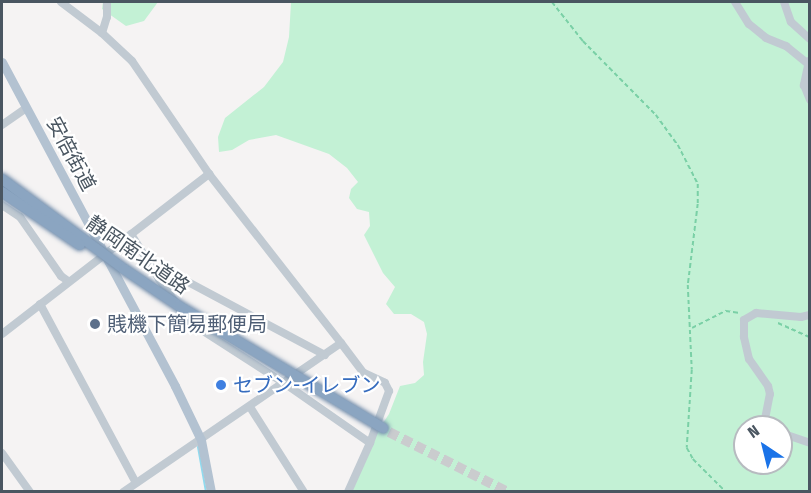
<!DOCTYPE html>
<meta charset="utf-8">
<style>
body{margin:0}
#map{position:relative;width:811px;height:493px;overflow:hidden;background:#f5f3f3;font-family:"Fira Sans Condensed","Noto Sans JP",sans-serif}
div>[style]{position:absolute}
.green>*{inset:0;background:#c3f1d5}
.stream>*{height:2px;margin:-1px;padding:0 1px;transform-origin:1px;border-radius:1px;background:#90daee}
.highway-tunnel>*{height:10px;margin-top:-5px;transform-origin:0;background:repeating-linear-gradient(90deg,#caccce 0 10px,transparent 0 15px)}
.path>*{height:1.5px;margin-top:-0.75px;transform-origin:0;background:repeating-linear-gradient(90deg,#7ad0a6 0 4.5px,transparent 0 7.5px)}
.minor>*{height:8px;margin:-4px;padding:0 4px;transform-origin:4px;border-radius:4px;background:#c1cad2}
.major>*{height:9px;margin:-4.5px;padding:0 4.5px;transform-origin:4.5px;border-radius:4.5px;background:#b3c2d1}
.bridges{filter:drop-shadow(0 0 2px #7690ad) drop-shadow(0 0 2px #7690ad)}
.highway-bridge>*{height:10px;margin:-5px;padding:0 5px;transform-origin:5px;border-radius:5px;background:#8ba5c1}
.dots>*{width:16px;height:16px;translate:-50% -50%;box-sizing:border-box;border:3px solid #fff;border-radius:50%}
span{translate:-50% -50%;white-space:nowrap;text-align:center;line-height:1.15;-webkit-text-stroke:4.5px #fff;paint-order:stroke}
.street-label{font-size:20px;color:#4a5661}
.service-label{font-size:20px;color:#4e5e75}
.left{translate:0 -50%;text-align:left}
.shop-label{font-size:20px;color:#366cbe}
.frame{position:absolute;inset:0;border:3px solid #4a5661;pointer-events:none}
.north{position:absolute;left:733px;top:415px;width:60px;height:60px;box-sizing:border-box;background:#fff;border:2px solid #b7bbc0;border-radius:50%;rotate:325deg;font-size:16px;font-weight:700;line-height:24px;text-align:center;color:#4a5661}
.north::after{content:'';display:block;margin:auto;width:21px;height:27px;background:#1a73e8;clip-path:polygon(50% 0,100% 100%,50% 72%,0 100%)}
</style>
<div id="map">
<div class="green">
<div style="clip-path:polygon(103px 2px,158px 2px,144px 21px,126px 26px,102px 9px)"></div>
<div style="clip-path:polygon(evenodd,291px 2px,809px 2px,809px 491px,352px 491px,375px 435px,389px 414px,400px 386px,415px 383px,424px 375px,423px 362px,427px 334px,424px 322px,411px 314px,394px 314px,386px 304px,395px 287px,383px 273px,364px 235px,370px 226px,369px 212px,357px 209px,349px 198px,351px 189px,358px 182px,347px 168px,329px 154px,276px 135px,249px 140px,232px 150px,219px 152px,218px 137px,225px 118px,264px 87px,283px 62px,289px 37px,291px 2px,745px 427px,781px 427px,781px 463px,745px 463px,745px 427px)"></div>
</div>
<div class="stream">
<div style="left:198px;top:447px;width:46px;rotate:79.9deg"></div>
</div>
<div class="highway-tunnel">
<div style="left:389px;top:432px;width:133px;rotate:26.8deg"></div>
</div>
<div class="path">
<div style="left:552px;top:2px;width:50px;rotate:51.5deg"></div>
<div style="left:583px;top:41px;width:104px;rotate:45.4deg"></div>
<div style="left:656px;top:115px;width:37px;rotate:54deg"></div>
<div style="left:678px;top:145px;width:44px;rotate:62.9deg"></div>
<div style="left:698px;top:184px;width:20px;rotate:90deg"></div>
<div style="left:698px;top:204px;width:82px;rotate:97deg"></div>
<div style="left:688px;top:285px;width:85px;rotate:87.3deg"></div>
<div style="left:692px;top:370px;width:78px;rotate:93.7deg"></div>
<div style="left:687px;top:448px;width:13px;rotate:61deg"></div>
<div style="left:693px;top:459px;width:47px;rotate:45deg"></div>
<div style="left:778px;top:323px;width:35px;rotate:24deg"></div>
<div style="left:692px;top:328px;width:38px;rotate:-27deg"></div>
<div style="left:726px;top:311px;width:14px;rotate:8deg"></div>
</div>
<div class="minor">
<div style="left:61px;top:2px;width:51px;rotate:37.1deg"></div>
<div style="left:102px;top:33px;width:41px;rotate:43deg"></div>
<div style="left:132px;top:61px;width:137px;rotate:55.7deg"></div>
<div style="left:209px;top:174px;width:214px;rotate:52deg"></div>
<div style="left:341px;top:343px;width:264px;rotate:145.6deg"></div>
<div style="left:735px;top:2px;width:26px;rotate:58deg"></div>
<div style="left:749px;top:24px;width:22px;rotate:39deg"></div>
<div style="left:766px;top:38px;width:22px;rotate:22deg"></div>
<div style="left:786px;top:46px;width:28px;rotate:39deg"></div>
<div style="left:784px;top:2px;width:21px;rotate:71deg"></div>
<div style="left:791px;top:22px;width:25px;rotate:42deg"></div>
<div style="left:102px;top:33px;width:17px;rotate:-73deg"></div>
<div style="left:107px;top:17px;width:15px;rotate:-90deg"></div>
<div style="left:809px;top:61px;width:25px;rotate:102deg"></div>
<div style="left:804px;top:85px;width:16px;rotate:68deg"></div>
<div style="left:2px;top:125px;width:29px;rotate:-35deg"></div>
<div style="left:2px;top:205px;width:22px;rotate:34deg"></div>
<div style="left:20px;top:217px;width:72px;rotate:55.2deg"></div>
<div style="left:61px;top:276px;width:9px;rotate:36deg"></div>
<div style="left:131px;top:234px;width:53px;rotate:58.1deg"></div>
<div style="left:159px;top:279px;width:16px;rotate:-14deg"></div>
<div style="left:175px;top:275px;width:170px;rotate:28.1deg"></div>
<div style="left:159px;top:279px;width:52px;rotate:55.1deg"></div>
<div style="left:189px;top:322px;width:113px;rotate:32.7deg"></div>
<div style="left:284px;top:383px;width:105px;rotate:34.9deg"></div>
<div style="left:40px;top:304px;width:203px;rotate:61.8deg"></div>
<div style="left:2px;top:334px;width:262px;rotate:-37.7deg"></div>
<div style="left:341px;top:343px;width:38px;rotate:53deg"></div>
<div style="left:364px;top:373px;width:23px;rotate:25deg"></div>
<div style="left:385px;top:383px;width:9px;rotate:63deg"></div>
<div style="left:389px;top:391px;width:55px;rotate:110.1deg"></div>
<div style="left:370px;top:443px;width:54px;rotate:114.2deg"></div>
<div style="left:250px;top:407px;width:101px;rotate:57.6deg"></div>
<div style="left:769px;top:427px;width:9px;rotate:-117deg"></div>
<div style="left:765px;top:419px;width:25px;rotate:-79deg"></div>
<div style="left:770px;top:394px;width:8px;rotate:-104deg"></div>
<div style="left:768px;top:386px;width:33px;rotate:-125deg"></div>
<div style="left:749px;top:359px;width:23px;rotate:-103deg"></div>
<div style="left:744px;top:337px;width:17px;rotate:-90deg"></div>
<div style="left:744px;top:320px;width:14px;rotate:-30deg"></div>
<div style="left:756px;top:313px;width:45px;rotate:5.1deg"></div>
<div style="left:801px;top:317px;width:9px;rotate:-13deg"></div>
<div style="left:781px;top:433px;width:31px;rotate:19deg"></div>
<div style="left:2px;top:453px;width:48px;rotate:54.3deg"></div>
</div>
<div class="major">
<div style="left:2px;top:62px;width:367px;rotate:61.9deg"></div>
<div style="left:175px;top:386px;width:60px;rotate:64.3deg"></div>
<div style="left:201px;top:440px;width:53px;rotate:79.1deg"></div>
</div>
<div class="bridges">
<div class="highway-bridge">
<div style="left:2px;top:179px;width:152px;rotate:36.4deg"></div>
<div style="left:124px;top:269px;width:66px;rotate:33.9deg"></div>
<div style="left:179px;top:306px;width:238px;rotate:30.9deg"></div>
<div style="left:2px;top:192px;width:94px;rotate:34.2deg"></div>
</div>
</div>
<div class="dots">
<div style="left:95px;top:324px;background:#5c6f8a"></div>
<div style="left:221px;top:385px;background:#3f7fe0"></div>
</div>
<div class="street-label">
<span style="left:71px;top:154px;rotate:62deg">安倍街道</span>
<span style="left:138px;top:255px;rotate:35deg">静岡南北道路</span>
</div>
<div class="service-label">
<span class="left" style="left:107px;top:324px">賎機下簡易郵便局</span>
</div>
<div class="shop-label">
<span class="left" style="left:233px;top:385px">セブン-イレブン</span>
</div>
<div class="frame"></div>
<div class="north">N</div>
</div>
